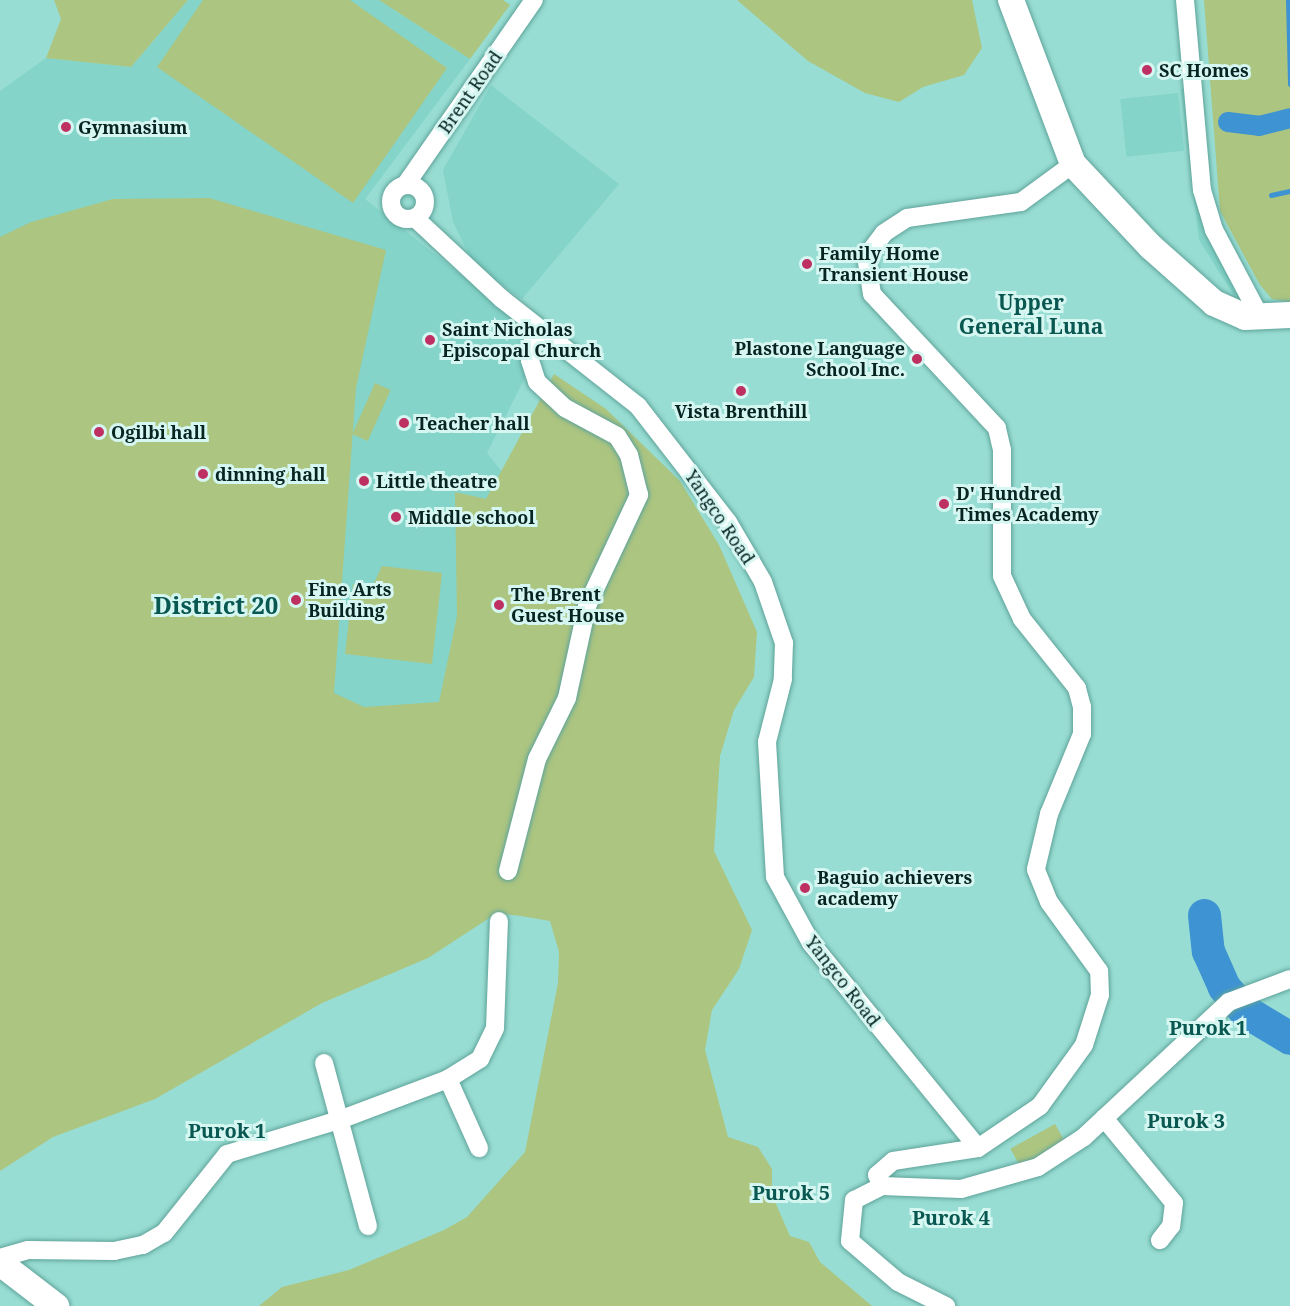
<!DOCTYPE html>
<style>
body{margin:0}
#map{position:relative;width:1290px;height:1306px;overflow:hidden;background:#98ddd3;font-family:"Noto Serif",serif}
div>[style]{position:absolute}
.built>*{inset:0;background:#84d4c9;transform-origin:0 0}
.green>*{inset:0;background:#acc580;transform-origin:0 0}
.stream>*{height:5px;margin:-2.5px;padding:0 2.5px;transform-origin:2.5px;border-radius:2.5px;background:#3e93d3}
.canal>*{height:20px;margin:-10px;padding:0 10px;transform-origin:10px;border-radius:10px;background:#3e93d3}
.river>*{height:33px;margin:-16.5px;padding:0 16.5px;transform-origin:16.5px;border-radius:16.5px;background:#3e93d3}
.roads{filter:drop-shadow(0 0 2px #5fa39a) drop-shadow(0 0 2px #5fa39a)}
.street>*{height:18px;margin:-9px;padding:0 9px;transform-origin:9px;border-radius:9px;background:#fff}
.street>.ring{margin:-9px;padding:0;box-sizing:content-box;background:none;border:18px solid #fff;border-radius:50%}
.secondary>*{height:26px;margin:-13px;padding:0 13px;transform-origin:13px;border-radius:13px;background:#fff}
.dots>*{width:16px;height:16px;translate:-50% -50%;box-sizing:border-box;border:3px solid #d5f6f1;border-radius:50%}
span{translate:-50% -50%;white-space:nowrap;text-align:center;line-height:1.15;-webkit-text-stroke:6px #d5f6f1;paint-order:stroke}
.poi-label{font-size:18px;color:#072421;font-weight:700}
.left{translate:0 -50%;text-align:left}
.right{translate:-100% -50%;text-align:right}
.street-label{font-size:18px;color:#072421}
.neighbourhood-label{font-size:20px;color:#085750;font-weight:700}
.quarter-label{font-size:21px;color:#085750;font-weight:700}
.district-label{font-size:24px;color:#085750;font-weight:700}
</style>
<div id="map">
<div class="built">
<div style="clip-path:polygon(188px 0,379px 0,470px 59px,365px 199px,544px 340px,487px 453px,557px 541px,436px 933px,0 1142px,0 91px,46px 58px,131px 67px)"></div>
<div style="clip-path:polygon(491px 85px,619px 184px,522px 299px,474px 265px,453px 222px,443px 170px)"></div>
<div style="clip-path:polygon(1189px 88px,1196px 167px,1249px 299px,1233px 294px,1199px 240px,1181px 89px)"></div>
<div style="left:1178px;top:93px;width:58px;height:58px;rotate:84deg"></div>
</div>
<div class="green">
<div style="clip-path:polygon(54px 0,188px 0,131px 67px,46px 58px,61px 19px)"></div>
<div style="clip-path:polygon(203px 0,350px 0,447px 68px,353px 203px,157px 67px)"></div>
<div style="clip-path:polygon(379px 0,503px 0,510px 5px,470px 59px)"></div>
<div style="clip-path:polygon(737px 0,972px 0,982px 48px,964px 75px,923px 87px,899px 102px,865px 93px,808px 61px)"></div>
<div style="clip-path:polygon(1204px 0,1290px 0,1290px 302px,1272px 299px,1260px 285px,1220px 211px)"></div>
<div style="clip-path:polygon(209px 198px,386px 250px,356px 388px,334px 693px,364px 707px,439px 702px,457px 616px,455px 492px,486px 499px,554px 374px,606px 409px,680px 481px,719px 545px,757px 632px,754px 677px,734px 710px,720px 756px,714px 851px,752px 930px,739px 969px,712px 1010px,705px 1050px,728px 1137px,758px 1147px,772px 1169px,772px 1195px,790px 1236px,809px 1242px,820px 1262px,872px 1306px,259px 1306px,282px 1287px,349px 1270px,444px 1230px,467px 1217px,525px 1152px,558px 983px,559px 952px,550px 921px,521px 916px,497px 913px,428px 958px,322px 1003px,155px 1099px,53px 1137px,0 1171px,0 237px,31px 222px,113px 199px)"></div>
<div style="left:375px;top:383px;width:17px;height:56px;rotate:24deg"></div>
<div style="clip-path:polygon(382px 566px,442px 573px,432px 664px,345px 654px,353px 584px,372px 587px)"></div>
<div style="left:1055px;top:1124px;width:21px;height:51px;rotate:61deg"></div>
</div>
<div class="stream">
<div style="left:1288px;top:0;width:84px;rotate:88.6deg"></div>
<div style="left:1271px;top:195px;width:19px;rotate:-12deg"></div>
</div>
<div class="canal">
<div style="left:1228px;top:122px;width:31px;rotate:7deg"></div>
<div style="left:1259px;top:126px;width:32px;rotate:-14deg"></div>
</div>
<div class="river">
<div style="left:1204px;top:915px;width:36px;rotate:84deg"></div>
<div style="left:1208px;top:951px;width:39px;rotate:66deg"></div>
<div style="left:1224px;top:987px;width:32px;rotate:49deg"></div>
<div style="left:1245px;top:1011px;width:52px;rotate:31deg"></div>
</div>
<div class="roads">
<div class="street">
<div style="left:1185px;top:0;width:191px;rotate:84.9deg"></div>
<div style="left:1202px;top:190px;width:42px;rotate:73.3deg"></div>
<div style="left:1214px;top:230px;width:98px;rotate:62.1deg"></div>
<div style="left:406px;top:184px;width:224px;rotate:-55.2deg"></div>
<div class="ring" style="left:391px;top:185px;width:16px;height:16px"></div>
<div style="left:415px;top:218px;width:119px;rotate:43deg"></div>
<div style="left:502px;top:299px;width:173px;rotate:38.2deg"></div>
<div style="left:638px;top:406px;width:147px;rotate:52.2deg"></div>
<div style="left:728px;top:522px;width:69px;rotate:59.7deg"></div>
<div style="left:763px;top:582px;width:65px;rotate:71deg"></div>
<div style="left:784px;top:643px;width:36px;rotate:92deg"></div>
<div style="left:783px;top:679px;width:65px;rotate:104.3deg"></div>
<div style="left:767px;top:742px;width:135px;rotate:86.6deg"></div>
<div style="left:775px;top:877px;width:75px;rotate:61.4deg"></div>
<div style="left:811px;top:943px;width:264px;rotate:50.8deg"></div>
<div style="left:508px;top:871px;width:116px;rotate:-75.5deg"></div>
<div style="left:537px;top:759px;width:68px;rotate:-63.8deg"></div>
<div style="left:567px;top:698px;width:94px;rotate:-77.7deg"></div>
<div style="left:587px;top:606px;width:123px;rotate:-64.9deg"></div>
<div style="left:639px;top:495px;width:41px;rotate:-104deg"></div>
<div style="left:629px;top:455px;width:22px;rotate:-122deg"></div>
<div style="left:617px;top:436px;width:59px;rotate:-151.7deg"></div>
<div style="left:565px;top:408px;width:38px;rotate:-137deg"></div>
<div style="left:537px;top:382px;width:23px;rotate:-108deg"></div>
<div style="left:530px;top:360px;width:34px;rotate:-82deg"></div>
<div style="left:324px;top:1063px;width:169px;rotate:74.9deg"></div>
<div style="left:448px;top:1079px;width:76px;rotate:65.8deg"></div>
<div style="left:1104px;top:1118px;width:110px;rotate:50.5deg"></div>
<div style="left:1174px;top:1203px;width:23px;rotate:97deg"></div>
<div style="left:1171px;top:1226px;width:18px;rotate:128deg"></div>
<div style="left:882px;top:1186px;width:12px;rotate:-114deg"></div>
<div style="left:877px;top:1175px;width:21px;rotate:-41deg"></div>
<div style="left:893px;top:1161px;width:86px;rotate:-8.7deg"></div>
<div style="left:978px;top:1148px;width:75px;rotate:-34.1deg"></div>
<div style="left:1040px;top:1106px;width:75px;rotate:-54.2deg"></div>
<div style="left:1084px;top:1045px;width:52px;rotate:-72.3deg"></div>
<div style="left:1100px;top:995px;width:24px;rotate:-92deg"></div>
<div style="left:1099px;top:971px;width:85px;rotate:-125.9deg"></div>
<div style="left:1049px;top:902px;width:35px;rotate:-112deg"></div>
<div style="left:1036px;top:869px;width:57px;rotate:-76.7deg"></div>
<div style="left:1049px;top:814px;width:87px;rotate:-67.6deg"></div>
<div style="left:1082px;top:734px;width:27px;rotate:-90deg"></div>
<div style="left:1082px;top:707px;width:20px;rotate:-105deg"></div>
<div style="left:1077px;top:688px;width:88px;rotate:-128.6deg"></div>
<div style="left:1022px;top:619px;width:47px;rotate:-114.9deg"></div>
<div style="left:1002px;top:576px;width:126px;rotate:-90deg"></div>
<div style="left:1002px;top:450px;width:23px;rotate:-103deg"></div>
<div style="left:997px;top:428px;width:183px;rotate:-133deg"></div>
<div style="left:872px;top:294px;width:37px;rotate:-99deg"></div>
<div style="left:866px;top:257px;width:30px;rotate:-53deg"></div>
<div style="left:884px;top:233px;width:27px;rotate:-33deg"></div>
<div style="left:907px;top:218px;width:115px;rotate:-8deg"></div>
<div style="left:1021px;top:202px;width:64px;rotate:-36.2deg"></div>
<div style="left:882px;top:1186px;width:79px;rotate:2.2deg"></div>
<div style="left:961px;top:1189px;width:80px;rotate:-15.9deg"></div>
<div style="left:1038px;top:1167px;width:55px;rotate:-33.1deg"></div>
<div style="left:1084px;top:1137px;width:198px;rotate:-43deg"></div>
<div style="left:1229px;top:1002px;width:65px;rotate:-20.7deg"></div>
<div style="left:882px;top:1186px;width:31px;rotate:153deg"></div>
<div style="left:854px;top:1200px;width:41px;rotate:95.6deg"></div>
<div style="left:850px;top:1241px;width:63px;rotate:40.5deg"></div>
<div style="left:898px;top:1282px;width:54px;rotate:26.6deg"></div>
<div style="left:0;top:1258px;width:29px;rotate:-16deg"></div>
<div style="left:28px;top:1250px;width:86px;rotate:0.7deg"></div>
<div style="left:114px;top:1251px;width:30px;rotate:-12deg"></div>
<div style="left:143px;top:1245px;width:24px;rotate:-30deg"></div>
<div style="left:164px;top:1233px;width:101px;rotate:-51.4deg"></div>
<div style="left:227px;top:1154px;width:120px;rotate:-16.9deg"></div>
<div style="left:342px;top:1119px;width:113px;rotate:-20.7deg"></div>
<div style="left:448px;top:1079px;width:38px;rotate:-32deg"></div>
<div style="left:480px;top:1059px;width:34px;rotate:-64deg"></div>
<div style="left:495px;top:1028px;width:107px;rotate:-87.9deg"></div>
</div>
<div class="secondary">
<div style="left:1011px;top:0;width:175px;rotate:69.3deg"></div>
<div style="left:1073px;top:164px;width:114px;rotate:46.8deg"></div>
<div style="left:1151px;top:247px;width:84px;rotate:41.6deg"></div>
<div style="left:1214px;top:303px;width:34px;rotate:24deg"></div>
<div style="left:1245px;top:317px;width:45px;rotate:-2.5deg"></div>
<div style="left:0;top:1263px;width:71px;rotate:37.5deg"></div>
</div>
</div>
<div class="dots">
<div style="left:1147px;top:70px;background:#be3061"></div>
<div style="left:66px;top:127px;background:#be3061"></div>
<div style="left:807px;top:264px;background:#be3061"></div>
<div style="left:430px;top:340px;background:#be3061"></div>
<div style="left:917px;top:359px;background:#be3061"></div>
<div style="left:741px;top:391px;background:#be3061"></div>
<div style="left:404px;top:423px;background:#be3061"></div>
<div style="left:99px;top:432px;background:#be3061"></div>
<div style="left:203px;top:474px;background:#be3061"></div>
<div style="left:364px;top:481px;background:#be3061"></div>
<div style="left:944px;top:504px;background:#be3061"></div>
<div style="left:396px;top:517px;background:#be3061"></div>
<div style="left:296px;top:600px;background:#be3061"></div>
<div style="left:499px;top:605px;background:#be3061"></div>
<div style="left:805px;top:888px;background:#be3061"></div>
</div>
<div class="poi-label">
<span class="left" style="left:1159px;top:70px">SC Homes</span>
<span class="left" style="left:78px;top:127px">Gymnasium</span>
<span class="left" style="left:819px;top:264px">Family Home<br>Transient House</span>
<span class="left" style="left:442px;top:340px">Saint Nicholas<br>Episcopal Church</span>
<span class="right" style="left:905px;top:359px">Plastone Language<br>School Inc.</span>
<span style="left:741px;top:411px">Vista Brenthill</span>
<span class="left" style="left:416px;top:423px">Teacher hall</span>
<span class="left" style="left:111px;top:432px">Ogilbi hall</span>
<span class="left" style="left:215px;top:474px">dinning hall</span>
<span class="left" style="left:376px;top:481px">Little theatre</span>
<span class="left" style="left:956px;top:504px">D' Hundred<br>Times Academy</span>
<span class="left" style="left:408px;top:517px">Middle school</span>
<span class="left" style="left:308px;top:600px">Fine Arts<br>Building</span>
<span class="left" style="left:511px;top:605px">The Brent<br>Guest House</span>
<span class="left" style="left:817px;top:888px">Baguio achievers<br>academy</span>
</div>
<div class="street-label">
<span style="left:470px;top:92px;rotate:-55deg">Brent Road</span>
<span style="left:720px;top:517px;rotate:56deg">Yangco Road</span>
<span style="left:843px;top:981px;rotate:52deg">Yangco Road</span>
</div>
<div class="neighbourhood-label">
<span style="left:1208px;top:1027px">Purok 1</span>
<span style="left:1186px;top:1120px">Purok 3</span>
<span style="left:227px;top:1130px">Purok 1</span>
<span style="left:791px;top:1192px">Purok 5</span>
<span style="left:951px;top:1217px">Purok 4</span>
</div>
<div class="quarter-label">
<span style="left:1031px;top:314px">Upper<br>General Luna</span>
</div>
<div class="district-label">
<span style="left:216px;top:605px">District 20</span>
</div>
</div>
